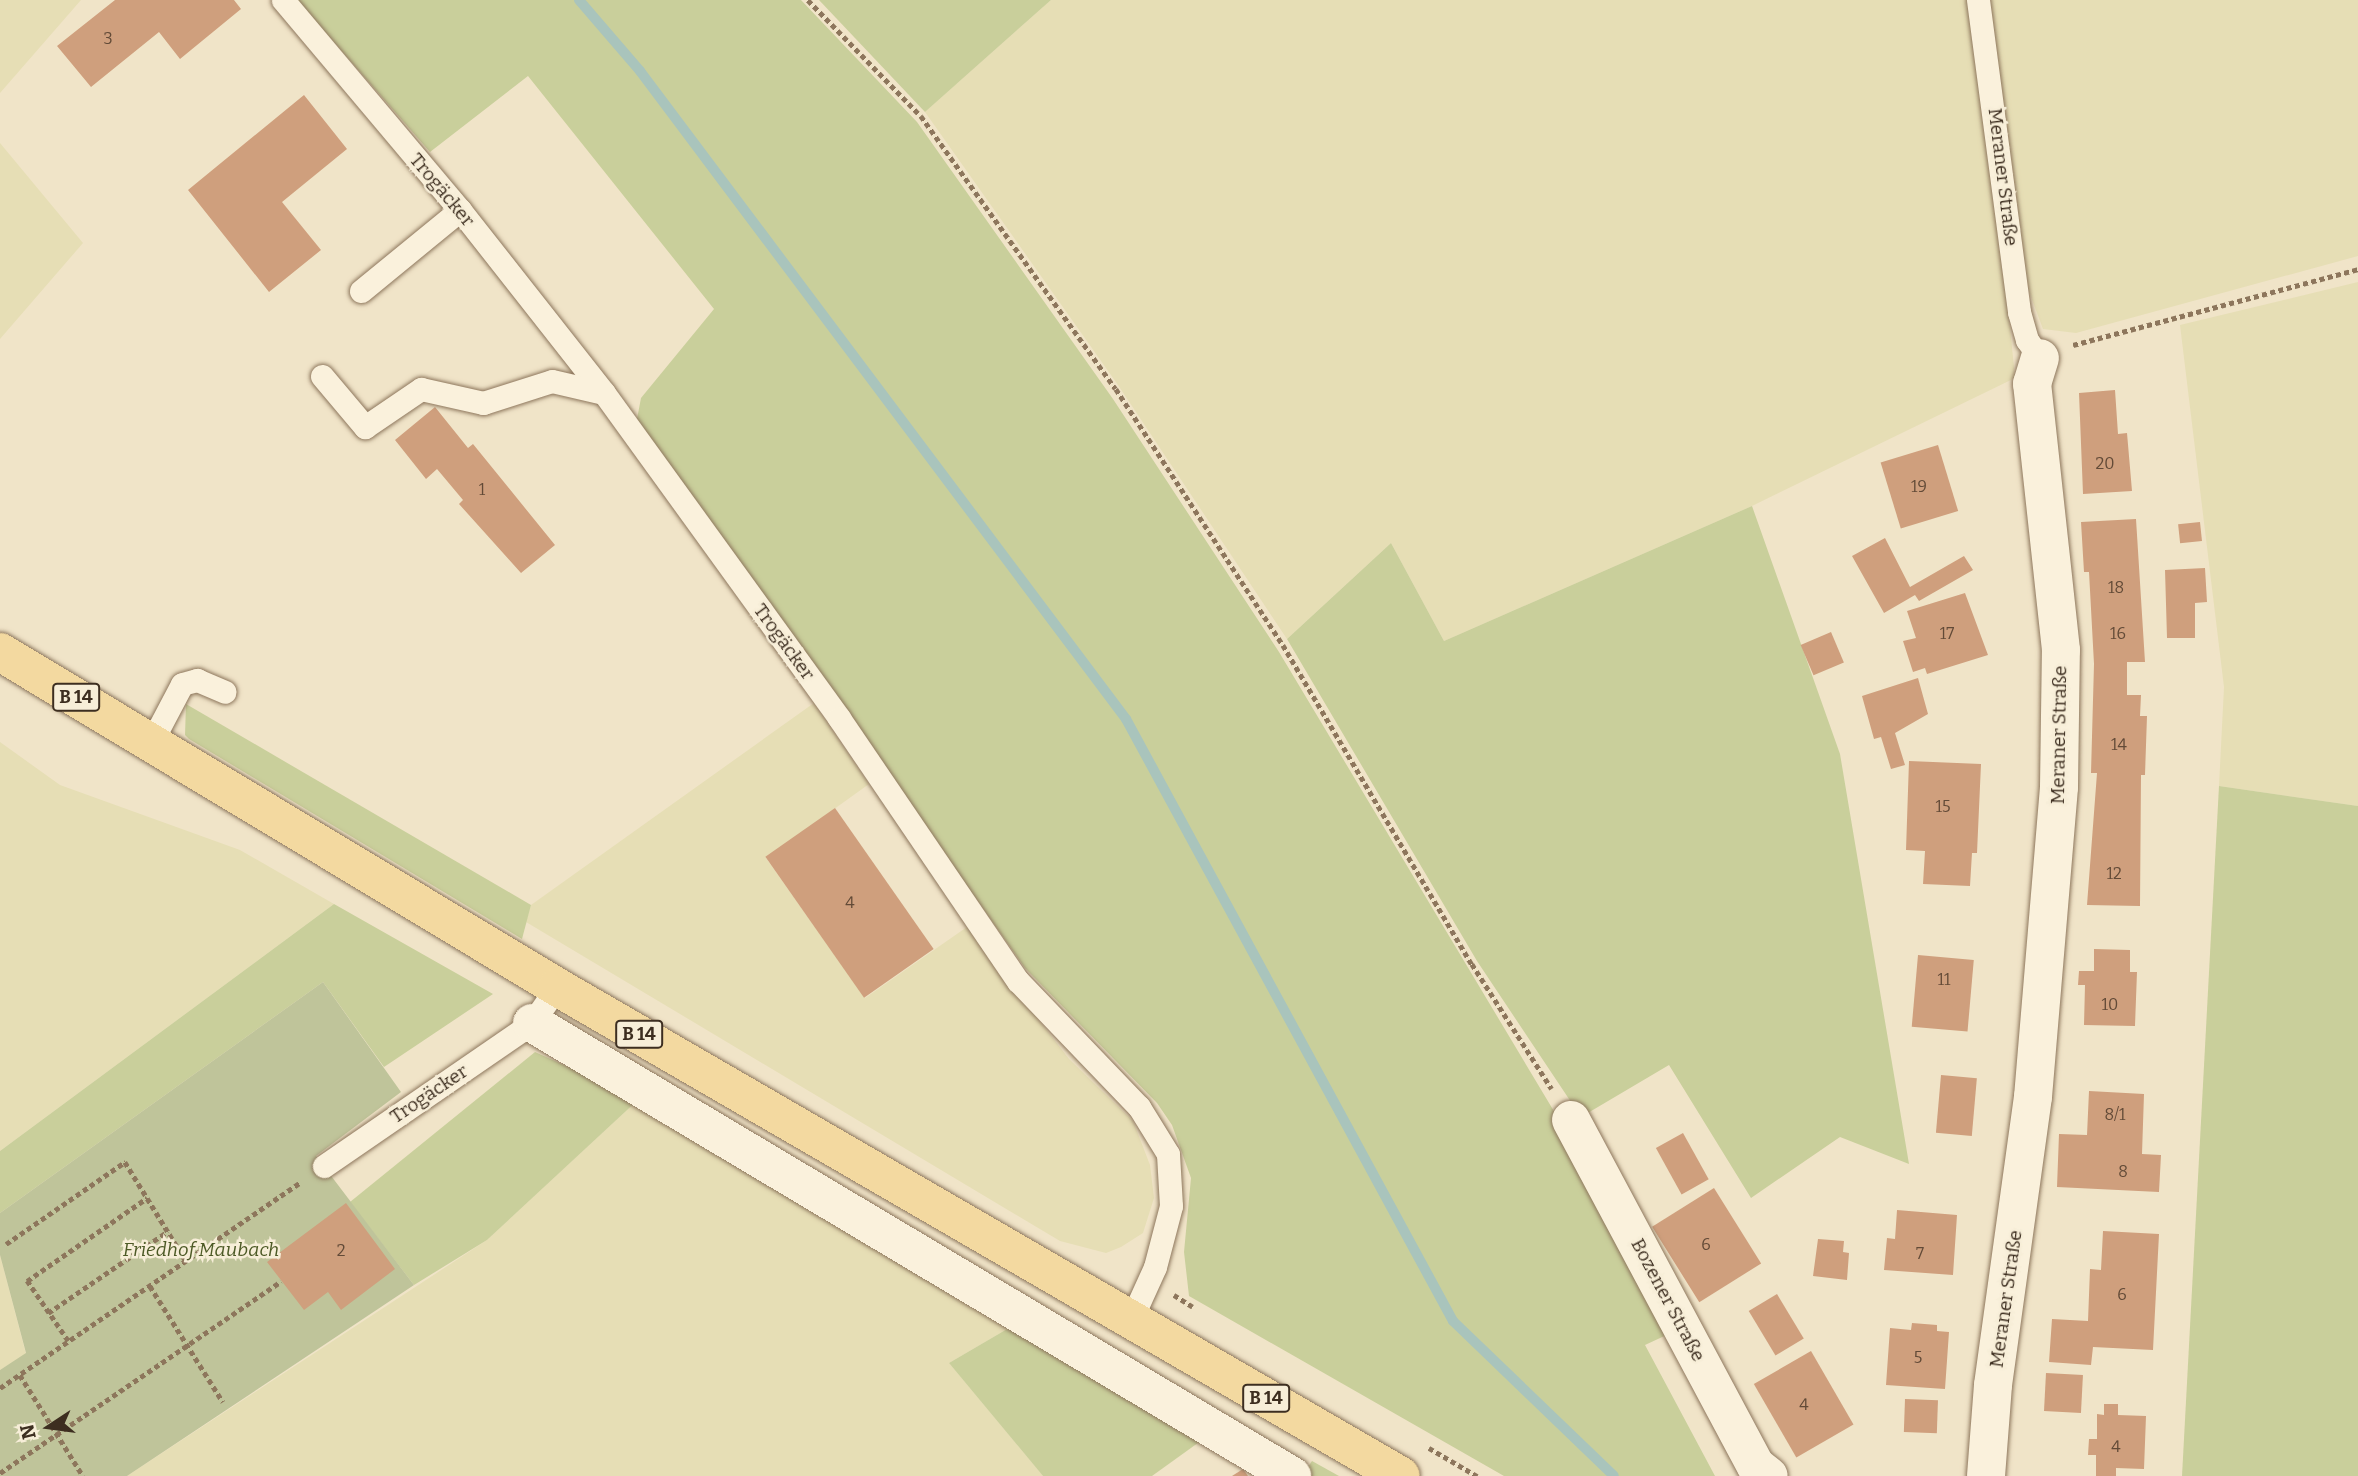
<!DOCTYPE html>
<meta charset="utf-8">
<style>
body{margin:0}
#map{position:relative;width:2358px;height:1476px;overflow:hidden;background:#f0e4c8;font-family:Bitter,serif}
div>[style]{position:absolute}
.farmland>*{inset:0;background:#e6deb5}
.green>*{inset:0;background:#c9cf9b}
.cemetery>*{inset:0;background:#bfc49a}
.stream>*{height:10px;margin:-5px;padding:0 5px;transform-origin:5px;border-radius:5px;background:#a9c4bc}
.building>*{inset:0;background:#cf9f7d;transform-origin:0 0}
.path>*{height:4.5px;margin-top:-2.25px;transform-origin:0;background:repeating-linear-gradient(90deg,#8d765c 0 5px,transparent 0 8.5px)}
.roads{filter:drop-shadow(0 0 2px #8d765c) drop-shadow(0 0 2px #8d765c)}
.lane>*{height:23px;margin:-11.5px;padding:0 11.5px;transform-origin:11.5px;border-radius:11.5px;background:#faf1dc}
.street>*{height:38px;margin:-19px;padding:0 19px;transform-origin:19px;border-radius:19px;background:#faf1dc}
.primary>*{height:38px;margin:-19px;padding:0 19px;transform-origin:19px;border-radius:19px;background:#f3d9a0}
span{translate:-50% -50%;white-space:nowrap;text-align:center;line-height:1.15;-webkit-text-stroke:5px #f7eed8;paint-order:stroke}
.number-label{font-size:16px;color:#624a37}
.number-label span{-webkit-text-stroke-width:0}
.shield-label span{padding:2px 5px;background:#f7eed8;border:2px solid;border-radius:5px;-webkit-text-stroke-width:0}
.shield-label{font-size:18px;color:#3d2e20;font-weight:700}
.street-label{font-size:19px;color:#3d2e20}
.park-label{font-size:19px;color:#4d5a26;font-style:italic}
.north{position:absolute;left:14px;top:1392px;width:70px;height:70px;-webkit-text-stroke:5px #f7eed8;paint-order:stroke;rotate:257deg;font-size:19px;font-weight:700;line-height:28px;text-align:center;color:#3d2e20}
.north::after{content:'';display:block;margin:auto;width:24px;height:32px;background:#3d2e20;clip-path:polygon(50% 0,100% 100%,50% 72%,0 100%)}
</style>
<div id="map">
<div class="farmland">
<div style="clip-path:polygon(0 0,81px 0,0 93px)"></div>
<div style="clip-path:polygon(1051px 0,1969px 0,1999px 215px,2015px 378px,1752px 506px,1444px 641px,1391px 543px,1287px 639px,1118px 385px,925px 112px)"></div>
<div style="clip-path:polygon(1985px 0,2358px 0,2358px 256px,2076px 333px,2043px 329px,2024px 278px,2000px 76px)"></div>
<div style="clip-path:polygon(0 143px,83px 243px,0 339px)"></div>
<div style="clip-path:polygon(2358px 282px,2358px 806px,2219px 786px,2224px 687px,2180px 325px)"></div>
<div style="clip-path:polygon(814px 703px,869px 784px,766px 858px,865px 998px,967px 927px,1069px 1059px,1133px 1121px,1150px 1165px,1154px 1198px,1143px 1233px,1121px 1247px,1106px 1253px,1060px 1241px,526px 922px,531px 905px)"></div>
<div style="clip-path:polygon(0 742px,60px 785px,240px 850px,334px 904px,0 1151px)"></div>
<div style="clip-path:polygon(639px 1099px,1014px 1325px,949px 1363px,1043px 1476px,127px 1476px,487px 1240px)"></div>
<div style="clip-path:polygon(0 1255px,26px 1354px,0 1370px)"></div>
</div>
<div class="green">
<div style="clip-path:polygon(297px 0,801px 0,917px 122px,1113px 399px,1279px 652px,1585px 1163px,1673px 1332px,1645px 1345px,1715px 1476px,1504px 1476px,1189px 1296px,1184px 1252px,1191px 1178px,1172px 1125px,1157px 1103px,1025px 968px,637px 419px,641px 398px,714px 309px,528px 76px,430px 152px)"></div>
<div style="clip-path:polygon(819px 0,1051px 0,925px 112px)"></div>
<div style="clip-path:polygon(1752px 506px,1840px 754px,1909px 1164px,1840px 1137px,1751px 1198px,1669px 1065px,1581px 1117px,1477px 961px,1287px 639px,1391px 543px,1444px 641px)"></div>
<div style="clip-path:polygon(186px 704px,531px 905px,522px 939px,189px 739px,185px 735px)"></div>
<div style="clip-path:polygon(2219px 786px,2358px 806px,2358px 1476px,2182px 1476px)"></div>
<div style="clip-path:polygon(334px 904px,493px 994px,384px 1067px,323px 982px,0 1213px,0 1151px)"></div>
<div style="clip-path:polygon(535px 1052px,639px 1099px,487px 1240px,414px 1285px,350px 1202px)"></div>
<div style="clip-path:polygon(1014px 1325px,1209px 1435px,1152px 1476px,1043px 1476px,949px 1363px)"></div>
<div style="clip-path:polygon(1312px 1461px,1339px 1476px,1308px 1476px,1304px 1473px)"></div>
</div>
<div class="cemetery">
<div style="clip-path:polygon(323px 982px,401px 1092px,316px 1156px,414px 1285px,127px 1476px,0 1476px,0 1370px,26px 1353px,0 1255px,0 1213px)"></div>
</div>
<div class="stream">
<div style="left:579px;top:0;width:94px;rotate:49.3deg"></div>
<div style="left:640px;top:71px;width:810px;rotate:53.13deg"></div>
<div style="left:1126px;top:719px;width:685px;rotate:61.49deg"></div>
<div style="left:1453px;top:1321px;width:223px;rotate:43.9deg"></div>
</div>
<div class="building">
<div style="clip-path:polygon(115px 0,234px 0,241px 9px,180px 59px,159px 32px,91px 87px,57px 46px)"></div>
<div style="clip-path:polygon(304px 95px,347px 149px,282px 202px,321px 250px,269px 292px,188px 190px)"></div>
<div style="clip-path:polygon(2115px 390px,2118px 434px,2127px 433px,2132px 491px,2083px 494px,2079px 393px)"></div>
<div style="clip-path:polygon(435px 407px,468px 448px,473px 444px,555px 545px,521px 573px,459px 504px,463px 500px,437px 469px,426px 479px,395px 440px)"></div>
<div style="left:1938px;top:445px;width:69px;height:60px;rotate:73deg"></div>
<div style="clip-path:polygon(2136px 519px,2145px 662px,2127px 662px,2127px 695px,2141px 695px,2140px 716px,2147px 716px,2145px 775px,2141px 775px,2140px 906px,2087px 905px,2097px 773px,2091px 773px,2094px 664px,2089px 572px,2084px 572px,2081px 522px)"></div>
<div style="left:2200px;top:522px;width:19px;height:22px;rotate:84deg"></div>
<div style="clip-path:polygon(1885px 538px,1910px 587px,1964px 556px,1973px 570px,1919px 601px,1915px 595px,1884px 613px,1852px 556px)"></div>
<div style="clip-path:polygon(2205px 568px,2207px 602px,2195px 603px,2195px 638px,2167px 638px,2165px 570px)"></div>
<div style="clip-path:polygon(1965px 593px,1988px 655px,1927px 674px,1925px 668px,1913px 672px,1903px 641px,1916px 638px,1907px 611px)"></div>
<div style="left:1831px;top:632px;width:33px;height:33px;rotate:67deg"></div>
<div style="clip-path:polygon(1918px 678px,1928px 714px,1895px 733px,1905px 765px,1891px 769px,1881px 737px,1874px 739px,1862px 696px)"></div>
<div style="clip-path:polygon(1909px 761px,1981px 764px,1977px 853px,1972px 853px,1970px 886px,1923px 884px,1925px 851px,1906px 850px)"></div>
<div style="left:835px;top:808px;width:172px;height:85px;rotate:55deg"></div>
<div style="clip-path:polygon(2094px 949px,2130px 950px,2130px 972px,2137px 972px,2135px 1026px,2084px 1025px,2085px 985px,2078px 985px,2079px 971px,2094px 971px)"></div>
<div style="left:1918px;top:955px;width:56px;height:72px;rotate:5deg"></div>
<div style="left:1941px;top:1075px;width:36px;height:58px;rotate:5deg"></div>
<div style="clip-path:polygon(2089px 1091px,2144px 1094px,2142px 1154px,2161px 1155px,2159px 1192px,2057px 1187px,2059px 1134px,2087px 1135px)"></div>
<div style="left:1683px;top:1133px;width:53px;height:31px;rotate:61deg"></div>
<div style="left:1714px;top:1188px;width:89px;height:73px;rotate:58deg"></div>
<div style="clip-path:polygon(346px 1203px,395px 1269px,341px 1310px,328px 1292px,304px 1310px,267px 1262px)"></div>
<div style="clip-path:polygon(1897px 1210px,1957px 1215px,1953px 1275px,1884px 1270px,1887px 1238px,1895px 1239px)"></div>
<div style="clip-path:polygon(2103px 1231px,2159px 1234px,2153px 1350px,2093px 1347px,2091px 1365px,2049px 1362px,2052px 1319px,2088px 1321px,2090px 1269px,2101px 1270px)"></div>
<div style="clip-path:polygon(1818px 1239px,1844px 1241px,1843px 1252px,1849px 1253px,1847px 1280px,1813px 1276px)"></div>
<div style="left:1777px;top:1294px;width:52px;height:33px;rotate:59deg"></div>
<div style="clip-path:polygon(1912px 1323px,1937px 1325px,1937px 1331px,1949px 1332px,1945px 1389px,1886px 1385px,1890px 1328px,1911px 1330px)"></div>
<div style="left:1811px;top:1351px;width:85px;height:66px;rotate:60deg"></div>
<div style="left:2046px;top:1373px;width:37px;height:38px;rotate:3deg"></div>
<div style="left:1905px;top:1399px;width:33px;height:33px;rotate:2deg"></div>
<div style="clip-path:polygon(2104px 1404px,2118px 1404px,2118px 1415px,2146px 1416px,2144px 1469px,2116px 1468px,2116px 1476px,2096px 1476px,2096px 1455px,2088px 1455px,2089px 1439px,2097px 1439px,2097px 1414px,2104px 1415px)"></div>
<div style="clip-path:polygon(1243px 1469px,1248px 1476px,1232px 1476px)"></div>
</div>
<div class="path">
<div style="left:808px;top:0;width:162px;rotate:45.8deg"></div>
<div style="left:921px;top:116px;width:335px;rotate:54.5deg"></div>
<div style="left:1116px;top:389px;width:306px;rotate:56.9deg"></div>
<div style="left:1283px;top:645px;width:371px;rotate:59.4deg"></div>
<div style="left:1472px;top:964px;width:148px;rotate:57.4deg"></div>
<div style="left:2073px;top:345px;width:295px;rotate:-14.9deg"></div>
<div style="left:6px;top:1244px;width:145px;rotate:-34.6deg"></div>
<div style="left:125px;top:1162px;width:116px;rotate:58.4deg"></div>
<div style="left:150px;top:1286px;width:137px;rotate:57.8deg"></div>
<div style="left:1174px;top:1295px;width:22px;rotate:32deg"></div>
<div style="left:48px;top:1313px;width:145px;rotate:-34.3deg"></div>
<div style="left:68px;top:1341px;width:73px;rotate:-124.3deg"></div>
<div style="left:27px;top:1281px;width:146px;rotate:-34.7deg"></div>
<div style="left:20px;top:1375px;width:119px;rotate:58deg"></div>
<div style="left:0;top:1388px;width:363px;rotate:-34.4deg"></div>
<div style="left:1429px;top:1448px;width:56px;rotate:30.3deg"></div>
<div style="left:0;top:1473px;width:340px;rotate:-34.3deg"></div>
</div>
<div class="roads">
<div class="lane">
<div style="left:283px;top:0;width:275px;rotate:49.9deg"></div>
<div style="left:460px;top:210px;width:233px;rotate:51.8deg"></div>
<div style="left:604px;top:393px;width:401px;rotate:54.1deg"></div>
<div style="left:839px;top:718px;width:318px;rotate:55.8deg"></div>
<div style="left:1018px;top:981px;width:175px;rotate:46.2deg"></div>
<div style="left:1139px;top:1107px;width:55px;rotate:58.3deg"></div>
<div style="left:1168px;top:1154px;width:52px;rotate:86.7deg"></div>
<div style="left:1171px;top:1206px;width:63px;rotate:104.7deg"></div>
<div style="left:1155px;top:1267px;width:58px;rotate:114.4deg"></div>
<div style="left:1978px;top:0;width:315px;rotate:82.5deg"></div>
<div style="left:2019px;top:312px;width:29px;rotate:74deg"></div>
<div style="left:2027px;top:340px;width:22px;rotate:54deg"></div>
<div style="left:361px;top:291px;width:128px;rotate:-39.3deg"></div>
<div style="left:322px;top:376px;width:67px;rotate:49.9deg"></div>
<div style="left:365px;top:427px;width:68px;rotate:-34.2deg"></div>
<div style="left:421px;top:389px;width:64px;rotate:12.7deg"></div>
<div style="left:483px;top:403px;width:72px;rotate:-17.7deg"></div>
<div style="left:552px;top:381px;width:53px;rotate:13deg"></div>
<div style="left:152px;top:741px;width:64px;rotate:-62.2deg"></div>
<div style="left:182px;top:684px;width:16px;rotate:-15deg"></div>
<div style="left:197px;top:680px;width:30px;rotate:23deg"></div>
<div style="left:324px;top:1166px;width:252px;rotate:-34.5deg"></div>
<div style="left:532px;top:1023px;width:44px;rotate:-55.2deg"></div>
</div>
<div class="street">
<div style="left:532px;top:1023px;width:885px;rotate:30.8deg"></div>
<div style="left:1571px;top:1120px;width:392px;rotate:61.9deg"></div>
<div style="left:1756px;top:1466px;width:16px;rotate:38deg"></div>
<div style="left:1986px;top:1476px;width:91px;rotate:-85.6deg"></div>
<div style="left:1993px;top:1385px;width:291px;rotate:-82.1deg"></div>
<div style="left:2033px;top:1097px;width:311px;rotate:-85.2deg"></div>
<div style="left:2059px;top:787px;width:137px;rotate:-89.2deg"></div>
<div style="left:2061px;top:650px;width:268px;rotate:-96.2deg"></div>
<div style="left:2032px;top:384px;width:27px;rotate:-73deg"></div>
</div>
<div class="primary">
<div style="left:0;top:652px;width:650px;rotate:31.02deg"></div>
<div style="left:557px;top:987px;width:975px;rotate:30.09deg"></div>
</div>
</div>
<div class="number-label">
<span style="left:108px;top:39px">3</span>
<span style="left:2105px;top:464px">20</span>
<span style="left:1919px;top:487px">19</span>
<span style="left:482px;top:490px">1</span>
<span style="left:2116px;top:588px">18</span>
<span style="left:1947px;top:634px">17</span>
<span style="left:2118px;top:634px">16</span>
<span style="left:2119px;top:745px">14</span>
<span style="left:1943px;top:807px">15</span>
<span style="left:2114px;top:874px">12</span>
<span style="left:850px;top:903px">4</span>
<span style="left:1944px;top:980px">11</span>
<span style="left:2110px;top:1005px">10</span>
<span style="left:2115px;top:1115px">8/1</span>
<span style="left:2123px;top:1172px">8</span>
<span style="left:1706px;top:1245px">6</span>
<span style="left:341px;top:1251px">2</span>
<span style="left:1920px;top:1254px">7</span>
<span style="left:2122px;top:1295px">6</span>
<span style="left:1918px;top:1358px">5</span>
<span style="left:1804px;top:1405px">4</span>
<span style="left:2116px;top:1447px">4</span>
</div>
<div class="shield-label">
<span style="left:76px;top:697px">B 14</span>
<span style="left:639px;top:1034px">B 14</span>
<span style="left:1266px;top:1398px">B 14</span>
</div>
<div class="street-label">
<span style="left:2003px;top:177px;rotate:83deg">Meraner Straße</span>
<span style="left:442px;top:190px;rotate:50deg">Trogäcker</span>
<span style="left:784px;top:642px;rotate:54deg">Trogäcker</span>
<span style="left:2059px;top:735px;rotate:-89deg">Meraner Straße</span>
<span style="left:429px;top:1094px;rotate:-34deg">Trogäcker</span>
<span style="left:2006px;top:1299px;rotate:-82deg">Meraner Straße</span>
<span style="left:1668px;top:1300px;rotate:62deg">Bozener Straße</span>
</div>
<div class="park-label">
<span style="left:201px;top:1250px">Friedhof Maubach</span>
</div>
<div class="north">N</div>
</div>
